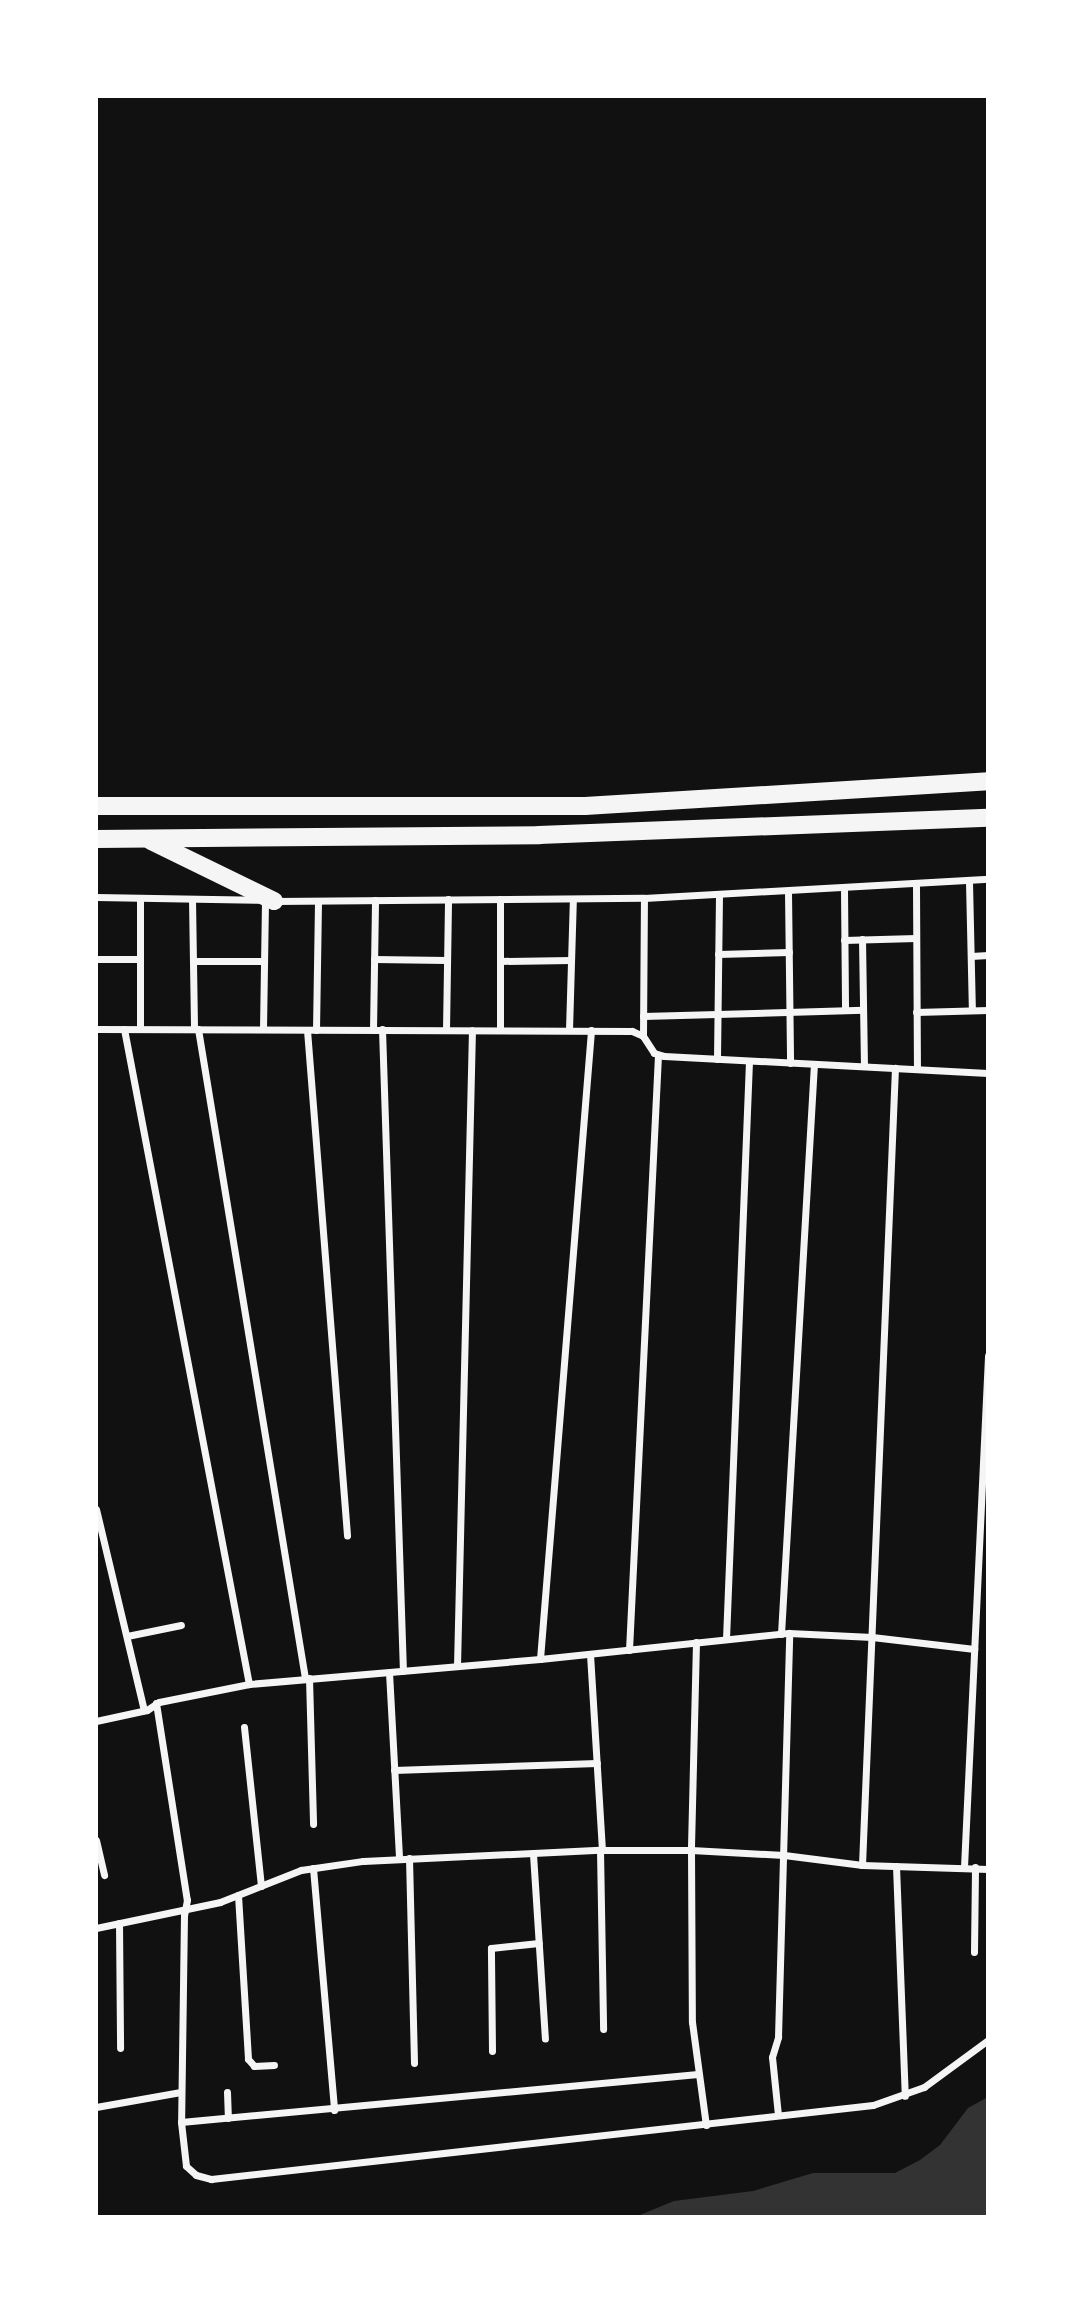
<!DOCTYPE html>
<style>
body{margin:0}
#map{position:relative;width:1084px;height:2313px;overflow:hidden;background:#111;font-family:"Space Grotesk",sans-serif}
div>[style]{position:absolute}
.water>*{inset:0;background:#333}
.minor>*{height:7px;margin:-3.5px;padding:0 3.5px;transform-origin:3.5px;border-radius:3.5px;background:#f5f5f5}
.primary>*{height:18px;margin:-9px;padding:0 9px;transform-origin:9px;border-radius:9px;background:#f5f5f5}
span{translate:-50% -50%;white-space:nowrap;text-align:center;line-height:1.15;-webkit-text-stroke:5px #fff;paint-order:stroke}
.frame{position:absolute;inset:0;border:98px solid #fff;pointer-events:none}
</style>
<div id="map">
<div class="water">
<div style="clip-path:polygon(988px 2097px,988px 2217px,635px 2217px,674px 2201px,753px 2191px,813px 2173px,895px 2173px,920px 2160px,940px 2145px,968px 2108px)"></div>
</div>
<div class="minor">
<div style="left:969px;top:882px;width:128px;rotate:88.7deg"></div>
<div style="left:916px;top:885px;width:184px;rotate:89.7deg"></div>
<div style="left:844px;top:889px;width:121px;rotate:89.5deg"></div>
<div style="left:788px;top:892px;width:171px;rotate:89.3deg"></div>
<div style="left:96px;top:897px;width:164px;rotate:1deg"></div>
<div style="left:140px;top:898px;width:131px;rotate:90deg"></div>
<div style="left:192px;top:899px;width:130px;rotate:89.1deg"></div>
<div style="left:500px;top:899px;width:131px;rotate:90deg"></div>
<div style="left:275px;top:901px;width:369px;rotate:-0.5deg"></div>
<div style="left:644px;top:898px;width:345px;rotate:-3.2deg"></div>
<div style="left:862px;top:939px;width:127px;rotate:89.1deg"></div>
<div style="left:844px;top:940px;width:72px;rotate:-1.6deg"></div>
<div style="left:718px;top:954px;width:71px;rotate:-1.6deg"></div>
<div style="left:971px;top:956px;width:17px;rotate:-3deg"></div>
<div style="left:96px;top:959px;width:44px"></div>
<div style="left:374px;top:959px;width:72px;rotate:0.8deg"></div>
<div style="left:193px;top:961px;width:71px"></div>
<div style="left:500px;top:961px;width:71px;rotate:-0.8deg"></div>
<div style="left:916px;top:1012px;width:72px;rotate:-1.6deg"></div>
<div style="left:643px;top:1016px;width:220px;rotate:-1.6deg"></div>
<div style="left:96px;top:1029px;width:536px;rotate:0.21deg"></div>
<div style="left:632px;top:1031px;width:12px;rotate:24deg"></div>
<div style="left:643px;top:1036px;width:20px;rotate:57deg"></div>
<div style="left:654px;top:1053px;width:10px;rotate:17deg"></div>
<div style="left:664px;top:1056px;width:324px;rotate:3deg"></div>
<div style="left:124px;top:1029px;width:667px;rotate:79.2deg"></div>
<div style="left:198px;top:1029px;width:658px;rotate:80.64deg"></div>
<div style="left:263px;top:1029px;width:129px;rotate:-89.1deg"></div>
<div style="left:382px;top:1029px;width:642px;rotate:88.13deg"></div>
<div style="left:307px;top:1030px;width:507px;rotate:85.47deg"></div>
<div style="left:316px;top:1030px;width:129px;rotate:-89.1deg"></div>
<div style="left:373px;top:1030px;width:130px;rotate:-89.1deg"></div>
<div style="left:446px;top:1030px;width:131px;rotate:-89.1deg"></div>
<div style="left:569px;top:1030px;width:131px;rotate:-88.3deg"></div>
<div style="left:643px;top:1036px;width:138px;rotate:-89.6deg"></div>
<div style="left:717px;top:1059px;width:164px;rotate:-89.3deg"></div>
<div style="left:96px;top:1509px;width:207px;rotate:76.6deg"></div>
<div style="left:781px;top:1634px;width:571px;rotate:-86.69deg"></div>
<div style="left:127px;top:1636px;width:55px;rotate:-11.5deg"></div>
<div style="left:726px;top:1639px;width:578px;rotate:-87.72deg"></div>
<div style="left:696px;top:1642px;width:208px;rotate:91.4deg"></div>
<div style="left:691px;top:1850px;width:172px;rotate:89.7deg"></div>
<div style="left:692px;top:2022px;width:104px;rotate:82.3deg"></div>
<div style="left:629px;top:1650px;width:596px;rotate:-87.21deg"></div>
<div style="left:590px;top:1654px;width:196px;rotate:86.5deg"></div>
<div style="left:540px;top:1659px;width:631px;rotate:-85.36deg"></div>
<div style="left:457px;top:1666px;width:636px;rotate:-88.65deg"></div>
<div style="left:389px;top:1672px;width:187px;rotate:86.9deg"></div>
<div style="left:309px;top:1678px;width:146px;rotate:88.4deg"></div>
<div style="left:156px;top:1703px;width:199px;rotate:81.1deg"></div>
<div style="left:187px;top:1900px;width:15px;rotate:101deg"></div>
<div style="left:184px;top:1915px;width:207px;rotate:90.8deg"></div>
<div style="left:181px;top:2122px;width:44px;rotate:83.5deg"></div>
<div style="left:186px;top:2166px;width:13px;rotate:42deg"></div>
<div style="left:196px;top:2175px;width:16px;rotate:15deg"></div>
<div style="left:211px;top:2179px;width:666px;rotate:-6.38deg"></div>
<div style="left:873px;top:2105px;width:54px;rotate:-19.4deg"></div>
<div style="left:924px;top:2087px;width:79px;rotate:-36.3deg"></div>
<div style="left:96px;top:1721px;width:52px;rotate:-12.2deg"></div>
<div style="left:147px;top:1710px;width:14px;rotate:-34deg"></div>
<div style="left:159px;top:1702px;width:92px;rotate:-11.3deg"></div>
<div style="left:249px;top:1684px;width:292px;rotate:-4.9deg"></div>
<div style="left:540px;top:1659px;width:250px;rotate:-6deg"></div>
<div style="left:789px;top:1633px;width:83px;rotate:2.8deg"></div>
<div style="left:872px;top:1637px;width:103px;rotate:6.7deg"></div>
<div style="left:244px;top:1727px;width:160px;rotate:83.9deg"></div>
<div style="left:394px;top:1770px;width:203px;rotate:-2deg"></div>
<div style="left:96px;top:1840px;width:36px;rotate:77deg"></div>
<div style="left:600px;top:1850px;width:179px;rotate:89deg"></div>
<div style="left:533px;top:1854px;width:185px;rotate:86.3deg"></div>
<div style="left:409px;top:1858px;width:205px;rotate:88.6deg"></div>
<div style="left:862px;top:1865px;width:798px;rotate:-87.63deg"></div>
<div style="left:896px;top:1866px;width:230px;rotate:87.8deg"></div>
<div style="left:964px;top:1867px;width:512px;rotate:-87.31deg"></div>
<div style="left:313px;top:1868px;width:243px;rotate:85deg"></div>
<div style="left:238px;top:1895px;width:164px;rotate:86.5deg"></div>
<div style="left:248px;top:2059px;width:9px;rotate:49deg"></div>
<div style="left:254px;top:2066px;width:20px;rotate:-3deg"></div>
<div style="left:119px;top:1923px;width:125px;rotate:89.5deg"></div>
<div style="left:96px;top:1928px;width:127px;rotate:-11.8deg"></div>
<div style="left:220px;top:1902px;width:87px;rotate:-21.6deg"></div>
<div style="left:301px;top:1870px;width:63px;rotate:-8.3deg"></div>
<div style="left:363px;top:1861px;width:237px;rotate:-2.7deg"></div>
<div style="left:600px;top:1850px;width:91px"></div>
<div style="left:691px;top:1850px;width:93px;rotate:3.1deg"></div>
<div style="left:784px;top:1855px;width:79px;rotate:7.3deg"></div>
<div style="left:862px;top:1865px;width:126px;rotate:1.8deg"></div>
<div style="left:974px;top:1952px;width:85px;rotate:-89.3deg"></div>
<div style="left:492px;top:2051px;width:103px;rotate:-90.6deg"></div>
<div style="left:491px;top:1948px;width:48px;rotate:-5.9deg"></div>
<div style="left:227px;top:2092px;width:26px;rotate:88deg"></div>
<div style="left:96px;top:2107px;width:86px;rotate:-10deg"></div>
<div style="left:778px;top:2115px;width:58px;rotate:-95.9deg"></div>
<div style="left:772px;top:2057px;width:21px;rotate:-73deg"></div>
<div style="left:778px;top:2037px;width:404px;rotate:-88.4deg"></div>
<div style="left:181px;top:2122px;width:519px;rotate:-5.3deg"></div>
</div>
<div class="primary">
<div style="left:96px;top:806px;width:489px"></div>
<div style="left:585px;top:806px;width:404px;rotate:-3.5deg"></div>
<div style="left:96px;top:839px;width:443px;rotate:-0.5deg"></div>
<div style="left:539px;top:835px;width:449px;rotate:-2.2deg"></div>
<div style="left:151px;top:841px;width:137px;rotate:26deg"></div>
</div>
<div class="frame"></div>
</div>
